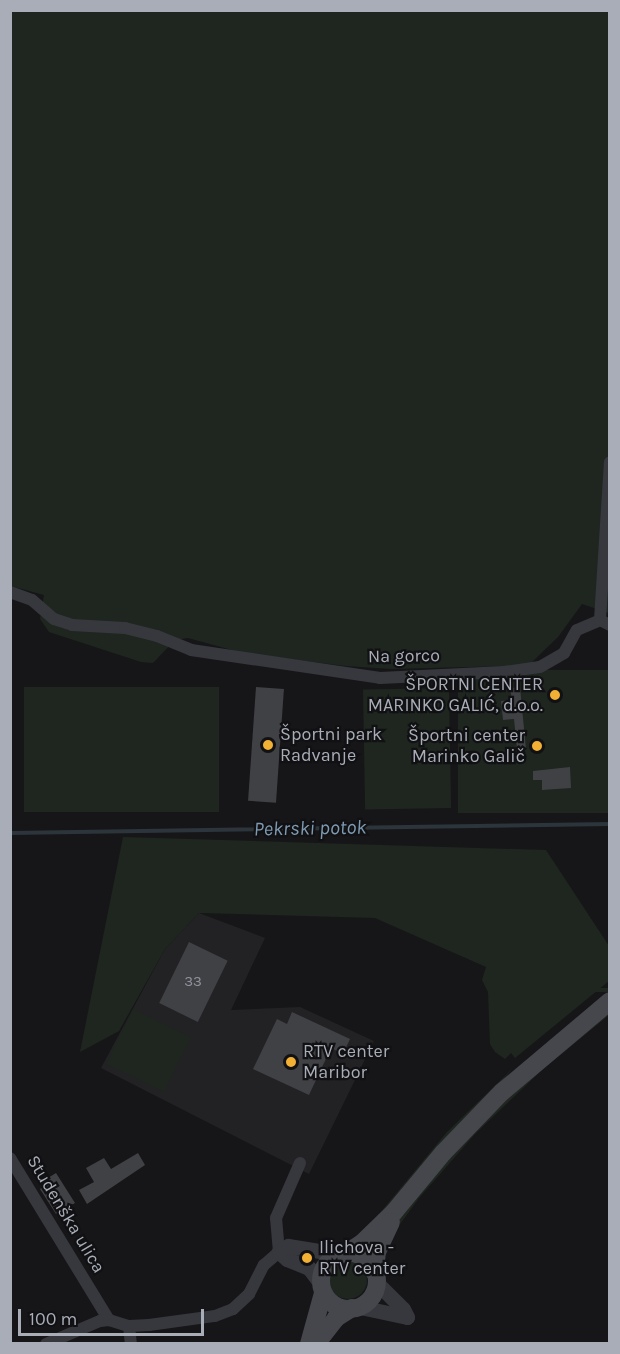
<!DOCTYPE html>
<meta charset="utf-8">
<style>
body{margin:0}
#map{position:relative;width:620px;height:1354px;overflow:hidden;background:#161618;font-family:Karla,sans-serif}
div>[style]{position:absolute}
.built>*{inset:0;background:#222225}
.green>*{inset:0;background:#1e261f;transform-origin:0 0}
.round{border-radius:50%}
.stream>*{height:4px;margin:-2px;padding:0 2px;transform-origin:2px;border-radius:2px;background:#2c353c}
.building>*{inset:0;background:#404145;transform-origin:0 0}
.minor>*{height:12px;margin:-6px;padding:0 6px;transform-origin:6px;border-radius:6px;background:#37383d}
.tertiary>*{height:15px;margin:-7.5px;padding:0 7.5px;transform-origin:7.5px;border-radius:7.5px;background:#37383d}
.secondary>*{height:18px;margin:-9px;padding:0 9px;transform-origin:9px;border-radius:9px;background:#45474d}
.secondary>.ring{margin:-9px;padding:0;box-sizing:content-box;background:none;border:18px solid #45474d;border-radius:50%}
.dots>*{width:16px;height:16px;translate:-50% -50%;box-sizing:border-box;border:3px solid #111113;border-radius:50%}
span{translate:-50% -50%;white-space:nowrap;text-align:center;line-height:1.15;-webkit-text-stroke:4.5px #111113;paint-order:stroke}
.number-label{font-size:15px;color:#8e929b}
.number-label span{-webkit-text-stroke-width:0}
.street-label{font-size:18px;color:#a8adb8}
.poi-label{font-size:18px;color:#a8adb8}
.right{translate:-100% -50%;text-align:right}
.left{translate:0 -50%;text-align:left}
.water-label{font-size:20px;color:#7f9bb3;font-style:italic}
.frame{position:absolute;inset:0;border:12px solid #a8adb8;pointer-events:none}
.scale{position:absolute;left:18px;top:1309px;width:186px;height:27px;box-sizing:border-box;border:3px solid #a8adb8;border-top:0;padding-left:8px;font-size:18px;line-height:21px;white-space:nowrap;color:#a8adb8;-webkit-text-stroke:4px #111113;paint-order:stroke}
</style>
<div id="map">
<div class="built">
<div style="clip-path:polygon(199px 913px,265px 938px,231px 1010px,300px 1007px,374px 1041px,309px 1174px,101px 1068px,165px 949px)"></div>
</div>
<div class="green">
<div style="clip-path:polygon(10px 11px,609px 11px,609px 613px,582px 604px,558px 637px,531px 663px,510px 666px,391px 669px,345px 666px,243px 653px,188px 638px,175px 640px,153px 663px,141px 662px,49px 632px,40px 619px,44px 595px,11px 586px)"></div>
<div style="left:609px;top:670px;width:143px;height:151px;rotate:90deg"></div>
<div style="left:24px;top:687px;width:195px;height:125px"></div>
<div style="left:449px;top:688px;width:120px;height:86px;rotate:89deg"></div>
<div style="clip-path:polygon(123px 837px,546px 850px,609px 946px,609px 981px,515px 1058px,511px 1053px,505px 1059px,495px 1052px,490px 1044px,488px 992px,482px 980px,486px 967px,375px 918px,199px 913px,165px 949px,119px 1031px,80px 1052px)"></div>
<div style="left:609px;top:988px;width:4px;height:112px;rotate:90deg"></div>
<div style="left:133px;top:1009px;width:64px;height:61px;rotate:26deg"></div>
<div style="clip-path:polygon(609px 1010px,609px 1015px,541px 1071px,475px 1134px,419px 1198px,395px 1231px,397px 1220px,415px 1197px,504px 1100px)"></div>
<div style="clip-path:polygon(513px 1068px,375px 1225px,370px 1225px,447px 1132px)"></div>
<div class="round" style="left:329px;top:1261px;width:38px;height:38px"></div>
</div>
<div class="stream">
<div style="left:10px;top:833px;width:600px;rotate:-0.86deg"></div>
</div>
<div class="building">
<div style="left:256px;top:687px;width:28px;height:114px;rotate:4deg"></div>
<div style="clip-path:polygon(520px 687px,526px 749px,517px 749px,514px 719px,503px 720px,501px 701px,512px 700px,510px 688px)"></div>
<div style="clip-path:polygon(570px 767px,571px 788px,542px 790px,542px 780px,533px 780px,533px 771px)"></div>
<div style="left:189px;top:942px;width:43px;height:68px;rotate:26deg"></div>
<div style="clip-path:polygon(292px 1012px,350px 1039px,343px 1054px,331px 1048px,309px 1095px,253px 1069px,277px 1019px,287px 1024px)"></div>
<div style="clip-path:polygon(138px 1153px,145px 1165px,87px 1204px,79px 1190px,94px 1182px,86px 1168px,104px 1158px,111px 1169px)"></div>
<div style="clip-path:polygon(56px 1173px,75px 1203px,56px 1214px,40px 1189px,46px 1185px,43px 1181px)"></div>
</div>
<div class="minor">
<div style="left:10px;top:592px;width:23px;rotate:20deg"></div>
<div style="left:32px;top:600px;width:29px;rotate:41deg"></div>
<div style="left:54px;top:619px;width:19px;rotate:18deg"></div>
<div style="left:72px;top:625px;width:53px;rotate:3.2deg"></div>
<div style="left:125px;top:628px;width:33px;rotate:14deg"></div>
<div style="left:157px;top:636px;width:37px;rotate:22deg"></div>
<div style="left:191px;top:650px;width:191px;rotate:8.4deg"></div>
<div style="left:380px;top:678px;width:124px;rotate:-2.8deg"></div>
<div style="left:504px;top:672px;width:36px;rotate:-8deg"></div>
<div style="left:540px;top:667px;width:28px;rotate:-30deg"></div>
<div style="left:564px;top:653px;width:26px;rotate:-61deg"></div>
<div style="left:577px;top:630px;width:25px;rotate:-23deg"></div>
<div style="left:600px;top:620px;width:11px;rotate:27deg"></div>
<div style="left:600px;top:620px;width:158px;rotate:-86.4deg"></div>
<div style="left:10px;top:1158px;width:190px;rotate:58.6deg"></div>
<div style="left:129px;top:1326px;width:18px;rotate:84deg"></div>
<div style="left:46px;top:1344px;width:59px;rotate:-23.1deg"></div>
<div style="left:100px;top:1321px;width:9px;rotate:-6deg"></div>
<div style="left:109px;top:1320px;width:21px;rotate:17deg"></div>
<div style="left:129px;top:1326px;width:20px;rotate:-3deg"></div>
<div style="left:149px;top:1325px;width:67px;rotate:-7.8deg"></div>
<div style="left:215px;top:1316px;width:19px;rotate:-21deg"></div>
<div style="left:233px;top:1309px;width:22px;rotate:-43deg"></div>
<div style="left:249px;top:1294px;width:33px;rotate:-63deg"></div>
<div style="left:264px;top:1265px;width:20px;rotate:-41deg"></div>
<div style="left:279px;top:1252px;width:34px;rotate:-95deg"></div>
<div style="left:276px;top:1218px;width:60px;rotate:-66.4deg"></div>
</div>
<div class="tertiary">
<div style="left:376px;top:1282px;width:38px;rotate:45deg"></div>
<div style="left:403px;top:1309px;width:9px;rotate:63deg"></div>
<div style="left:321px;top:1284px;width:20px;rotate:-127deg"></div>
<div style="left:309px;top:1268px;width:24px;rotate:-158deg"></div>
<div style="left:287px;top:1259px;width:11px;rotate:-139deg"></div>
<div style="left:279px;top:1252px;width:11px;rotate:-34deg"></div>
<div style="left:288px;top:1246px;width:52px;rotate:8.9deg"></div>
<div style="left:360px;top:1307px;width:48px;rotate:12deg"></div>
</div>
<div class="secondary">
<div style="left:348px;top:1252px;width:17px;rotate:-33deg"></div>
<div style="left:362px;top:1243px;width:45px;rotate:-44.1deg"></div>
<div style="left:394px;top:1212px;width:77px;rotate:-50.3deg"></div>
<div style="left:443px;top:1153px;width:85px;rotate:-46deg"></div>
<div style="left:502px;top:1092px;width:141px;rotate:-40.1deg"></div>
<div class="ring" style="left:321px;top:1253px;width:38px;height:38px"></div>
<div style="left:375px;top:1273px;width:21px;rotate:-85deg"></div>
<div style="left:377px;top:1252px;width:33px;rotate:-65deg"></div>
<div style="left:309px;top:1344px;width:53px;rotate:-74.6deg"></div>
<div style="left:316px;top:1344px;width:33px;rotate:-52deg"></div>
<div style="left:336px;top:1318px;width:19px;rotate:-32deg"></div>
</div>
<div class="dots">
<div style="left:555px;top:695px;background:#f2b134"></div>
<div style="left:268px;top:745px;background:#f2b134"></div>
<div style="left:537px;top:746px;background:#f2b134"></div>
<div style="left:291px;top:1062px;background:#f2b134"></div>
<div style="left:307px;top:1258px;background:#f2b134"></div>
</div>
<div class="number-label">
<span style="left:193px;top:982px">33</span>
</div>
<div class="street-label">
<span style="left:404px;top:656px;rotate:-1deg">Na gorco</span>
<span style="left:66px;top:1214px;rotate:59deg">Studenška ulica</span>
</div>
<div class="poi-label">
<span class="right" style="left:543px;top:695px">ŠPORTNI CENTER<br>MARINKO GALIĆ, d.o.o.</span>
<span class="left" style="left:280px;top:745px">Športni park<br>Radvanje</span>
<span class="right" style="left:525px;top:746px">Športni center<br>Marinko Galič</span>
<span class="left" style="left:303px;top:1062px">RTV center<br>Maribor</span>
<span class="left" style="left:319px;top:1258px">Ilichova -<br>RTV center</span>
</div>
<div class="water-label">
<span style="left:310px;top:828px;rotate:-1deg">Pekrski potok</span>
</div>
<div class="frame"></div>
<div class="scale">100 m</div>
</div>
